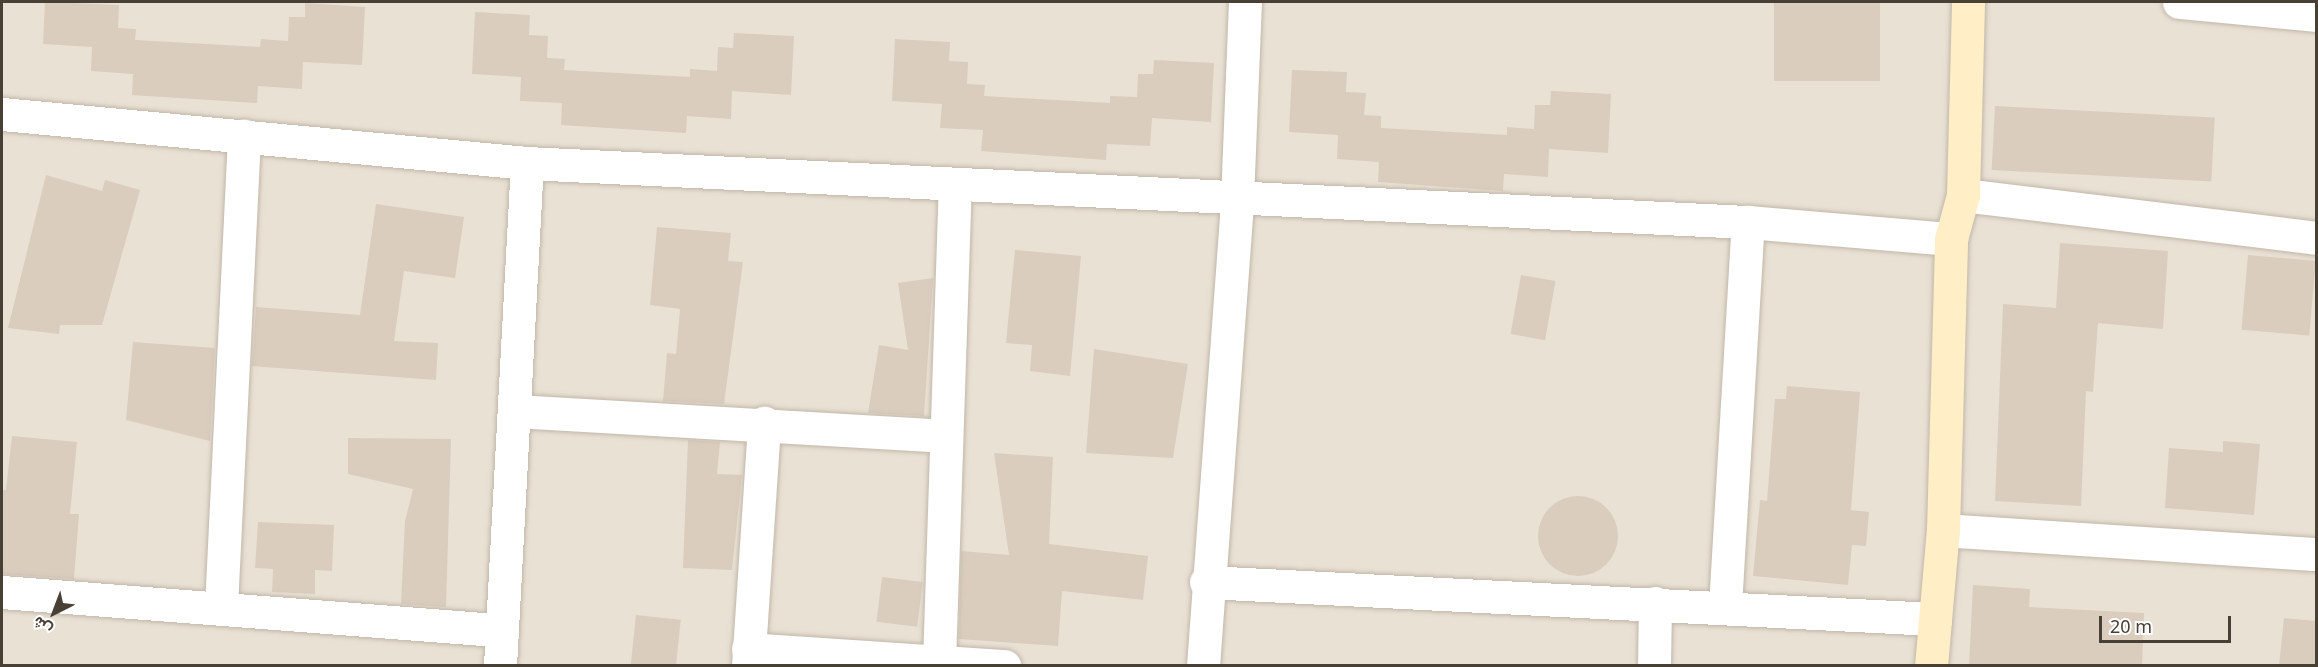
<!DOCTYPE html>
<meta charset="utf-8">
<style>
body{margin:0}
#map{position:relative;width:2318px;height:667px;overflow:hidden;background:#f4f0e7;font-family:"Noto Sans",Vazirmatn,sans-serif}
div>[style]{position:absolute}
.residential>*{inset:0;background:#e9e1d4;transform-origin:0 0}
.building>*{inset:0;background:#dacdbe;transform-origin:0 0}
.round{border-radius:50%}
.roads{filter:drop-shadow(0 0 2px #c1b7a9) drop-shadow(0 0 2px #c1b7a9)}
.street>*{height:33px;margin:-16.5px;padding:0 16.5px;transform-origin:16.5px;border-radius:16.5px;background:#fff}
.secondary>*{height:33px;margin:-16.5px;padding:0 16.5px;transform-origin:16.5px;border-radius:16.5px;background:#ffeec6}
span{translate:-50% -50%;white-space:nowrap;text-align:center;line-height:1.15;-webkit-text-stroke:4.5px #fff;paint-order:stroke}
.frame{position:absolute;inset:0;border:3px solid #484035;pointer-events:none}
.north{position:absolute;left:24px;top:583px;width:60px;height:60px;-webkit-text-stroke:4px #fff;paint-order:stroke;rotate:222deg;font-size:16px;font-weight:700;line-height:24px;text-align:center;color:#484035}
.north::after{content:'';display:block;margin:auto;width:21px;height:27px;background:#484035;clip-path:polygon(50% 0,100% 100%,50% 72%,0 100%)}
.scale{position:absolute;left:2099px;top:616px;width:132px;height:27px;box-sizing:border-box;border:3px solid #484035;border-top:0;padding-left:8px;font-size:18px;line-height:21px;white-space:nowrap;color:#484035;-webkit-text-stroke:4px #fff;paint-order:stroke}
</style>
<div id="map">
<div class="residential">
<div style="left:2px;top:2px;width:2314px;height:663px"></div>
</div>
<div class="building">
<div style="clip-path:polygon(45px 2px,119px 5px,118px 28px,136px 29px,135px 40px,260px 47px,261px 39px,288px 41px,289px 17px,305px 17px,305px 3px,365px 7px,362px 65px,303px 62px,302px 89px,258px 86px,257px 103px,132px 95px,133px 74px,91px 71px,92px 47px,43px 44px)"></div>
<div style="left:1774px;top:2px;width:106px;height:79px"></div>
<div style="clip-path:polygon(475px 12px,530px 15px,529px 35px,548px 36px,547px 58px,565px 59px,564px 70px,690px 77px,690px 69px,717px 71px,718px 47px,733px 48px,734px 33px,794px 36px,791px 95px,732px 91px,731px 119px,687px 116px,686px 133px,561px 125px,562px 103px,520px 101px,521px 77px,472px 74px)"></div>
<div style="clip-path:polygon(895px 39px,950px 42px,949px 61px,968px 62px,967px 84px,985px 85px,984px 96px,1110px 103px,1110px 96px,1137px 97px,1138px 74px,1153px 74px,1154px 60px,1214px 63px,1211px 122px,1152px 118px,1150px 146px,1107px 144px,1106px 160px,981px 151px,983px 130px,940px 128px,942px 104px,892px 101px)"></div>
<div style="clip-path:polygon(1292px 70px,1347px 72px,1346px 92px,1366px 93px,1364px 115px,1381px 116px,1381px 128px,1507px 135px,1507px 127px,1534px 129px,1535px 105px,1550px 105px,1551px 91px,1611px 94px,1608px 153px,1549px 149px,1548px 177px,1504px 174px,1503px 191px,1378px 182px,1379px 162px,1337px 159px,1338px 135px,1289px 132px)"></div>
<div style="left:1995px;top:106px;width:220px;height:64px;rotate:3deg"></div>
<div style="clip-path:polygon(46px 175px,102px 191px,105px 180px,140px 190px,102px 325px,60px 325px,59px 334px,8px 328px)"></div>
<div style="clip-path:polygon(376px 204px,464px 217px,455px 278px,404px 271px,394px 341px,438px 343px,436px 380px,252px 366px,256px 307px,360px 315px)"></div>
<div style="clip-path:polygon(657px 227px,731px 233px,728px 261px,743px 262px,724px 404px,663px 401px,667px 353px,676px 354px,680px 309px,650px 305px)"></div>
<div style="clip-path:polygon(2060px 243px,2168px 251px,2163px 329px,2098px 323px,2093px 392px,2086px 391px,2081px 506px,1995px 501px,2003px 304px,2056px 308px)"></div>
<div style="clip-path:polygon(1015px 250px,1081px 256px,1070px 376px,1030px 371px,1032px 345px,1006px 343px)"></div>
<div style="left:2248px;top:255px;width:68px;height:75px;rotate:5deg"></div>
<div style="left:1521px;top:275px;width:35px;height:60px;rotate:10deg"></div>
<div style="clip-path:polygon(933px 278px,924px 416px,868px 413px,879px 345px,908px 350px,898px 283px)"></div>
<div style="clip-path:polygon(133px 342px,215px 348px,210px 441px,126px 420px)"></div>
<div style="clip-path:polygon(1094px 349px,1188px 364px,1173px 458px,1086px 453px)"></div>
<div style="clip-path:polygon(1787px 386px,1860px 392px,1851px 510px,1869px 512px,1866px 546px,1852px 545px,1848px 585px,1753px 576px,1760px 500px,1767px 501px,1775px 399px,1786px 399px)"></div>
<div style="clip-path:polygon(12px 436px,77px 442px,70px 514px,79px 514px,74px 579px,2px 574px,2px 490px,6px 490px)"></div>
<div style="clip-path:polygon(348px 438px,451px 439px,446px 607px,401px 604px,405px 521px,413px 489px,348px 474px)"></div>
<div style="clip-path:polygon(688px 440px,720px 442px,717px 474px,742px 475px,732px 570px,683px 568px)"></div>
<div style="clip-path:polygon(2223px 441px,2260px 444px,2254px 515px,2165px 508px,2169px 448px,2223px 452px)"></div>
<div style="clip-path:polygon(994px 453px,1053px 457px,1049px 544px,1148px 556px,1143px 600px,1062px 591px,1058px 646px,959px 639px,961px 551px,1009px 555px)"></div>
<div class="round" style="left:1538px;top:496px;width:80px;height:80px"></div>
<div style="clip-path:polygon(258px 522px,334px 525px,332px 571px,315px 570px,315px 594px,272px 592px,273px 569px,255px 568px)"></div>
<div style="left:882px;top:577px;width:41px;height:45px;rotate:7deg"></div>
<div style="clip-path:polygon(1973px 585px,2030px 589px,2029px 607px,2144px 613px,2142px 666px,1969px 666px)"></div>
<div style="left:636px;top:615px;width:45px;height:51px;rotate:6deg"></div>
<div style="clip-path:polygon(2284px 618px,2316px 621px,2316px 666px,2279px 666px)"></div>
</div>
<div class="roads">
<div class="street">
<div style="left:2179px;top:2px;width:138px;rotate:5.4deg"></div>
<div style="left:2px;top:114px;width:527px;rotate:5.33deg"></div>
<div style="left:527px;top:163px;width:1222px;rotate:2.77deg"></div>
<div style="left:1748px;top:222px;width:204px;rotate:4.8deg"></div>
<div style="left:1963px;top:195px;width:356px;rotate:6.9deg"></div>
<div style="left:514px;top:411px;width:431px;rotate:3.3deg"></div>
<div style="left:1943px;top:530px;width:374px;rotate:3.7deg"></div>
<div style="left:1206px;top:582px;width:730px;rotate:2.91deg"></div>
<div style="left:2px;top:592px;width:499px;rotate:4.4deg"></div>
<div style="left:1725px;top:606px;width:385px;rotate:-86.6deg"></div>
<div style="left:221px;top:607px;width:472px;rotate:-87.2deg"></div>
<div style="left:748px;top:649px;width:257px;rotate:3.8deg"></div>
<div style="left:939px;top:662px;width:476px;rotate:-88.1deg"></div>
<div style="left:500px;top:666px;width:504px;rotate:-86.93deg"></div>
<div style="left:748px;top:666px;width:244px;rotate:-86.2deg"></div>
<div style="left:1203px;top:666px;width:467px;rotate:-85.8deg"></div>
<div style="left:1237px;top:200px;width:198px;rotate:-87.7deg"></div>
<div style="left:1654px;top:666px;width:63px;rotate:-89.1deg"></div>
</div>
<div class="secondary">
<div style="left:1931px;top:666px;width:137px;rotate:-85deg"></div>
<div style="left:1943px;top:530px;width:291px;rotate:-88.4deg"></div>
<div style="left:1951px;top:239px;width:46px;rotate:-74.7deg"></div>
<div style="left:1963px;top:195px;width:193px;rotate:-88.5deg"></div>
</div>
</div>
<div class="frame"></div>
<div class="north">ش</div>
<div class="scale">20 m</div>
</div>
